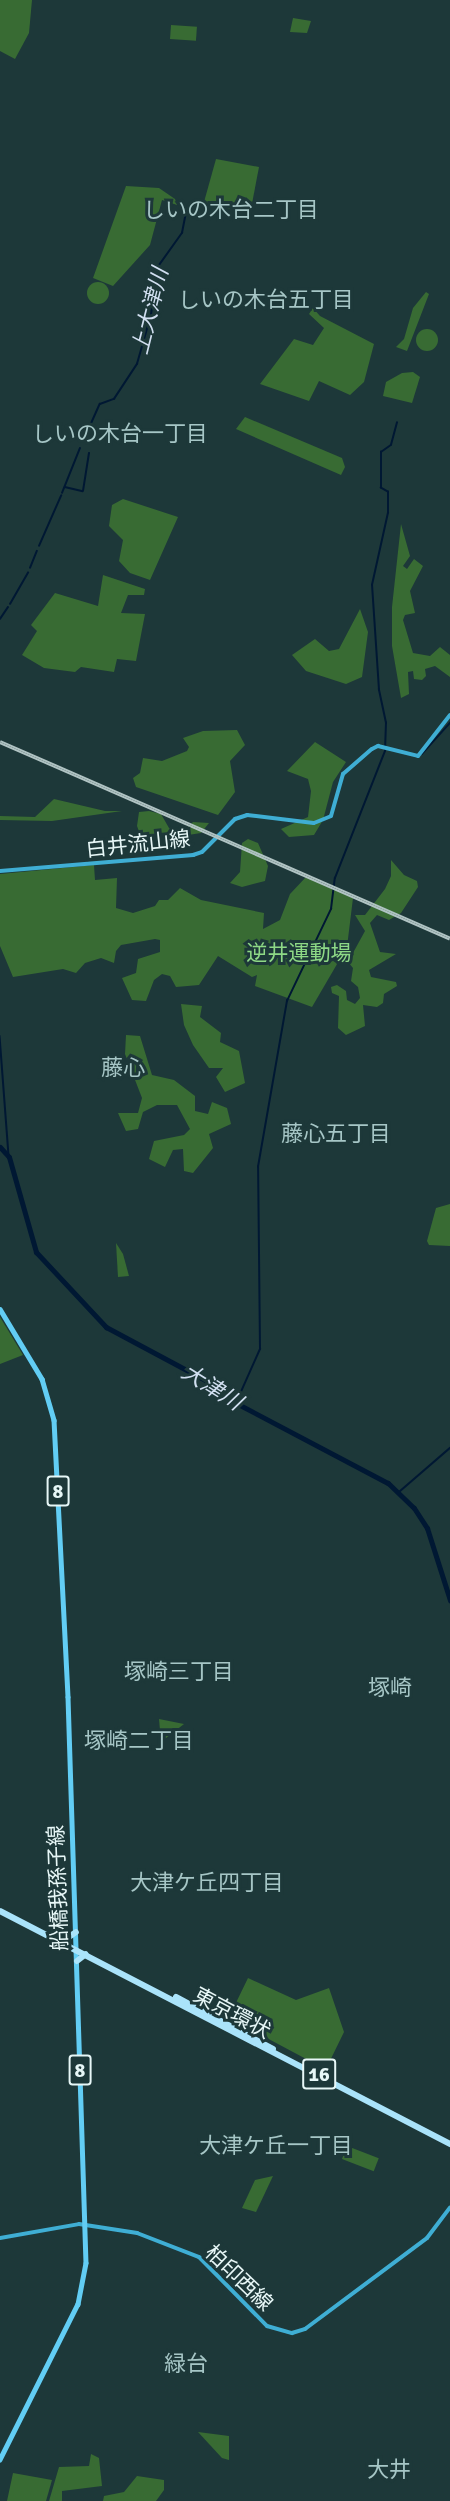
<!DOCTYPE html>
<meta charset="utf-8">
<style>
body{margin:0}
#map{position:relative;width:450px;height:2501px;overflow:hidden;background:#1d3839;font-family:Signika,"Noto Sans JP",sans-serif}
div>[style]{position:absolute}
.green>*{inset:0;background:#386b33;transform-origin:0 0}
.round{border-radius:50%}
.stream>*{height:1.5px;margin:-0.75px;padding:0 0.75px;transform-origin:0.75px;border-radius:0.75px;background:#001833}
.river>*{height:5px;margin:-2.5px;padding:0 2.5px;transform-origin:2.5px;border-radius:2.5px;background:#001833}
.secondary>*{height:4px;margin:-2px;padding:0 2px;transform-origin:2px;border-radius:2px;background:#3faed4}
.primary>*{height:4.5px;margin:-2.25px;padding:0 2.25px;transform-origin:2.25px;border-radius:2.25px;background:#62cdf4}
.highway>*{height:6px;margin:-3px;padding:0 3px;transform-origin:3px;border-radius:3px;background:#aae3fa}
.rail>*{height:4px;margin-top:-2px;transform-origin:0;background:repeating-linear-gradient(90deg,#1d3839 0 4.5px,#b0c3c3 0 9px);box-sizing:border-box;border-block:2px solid #b0c3c3}
span{translate:-50% -50%;white-space:nowrap;text-align:center;line-height:1.15;-webkit-text-stroke:6px #1d3839;paint-order:stroke}
.shield-label span{padding:2px 4px;background:#1d3839;border:2px solid;border-radius:4px;-webkit-text-stroke-width:0}
.shield-label{font-size:20px;color:#e7f7f7;font-weight:700}
.street-label{font-size:21px;color:#e7f7f7}
.park-label{font-size:21px;color:#8ed986}
.neighbourhood-label{font-size:22px;color:#a6c6c6}
.water-label{font-size:22px;color:#d1dff0;font-style:italic}
</style>
<div id="map">
<div class="green">
<div style="clip-path:polygon(0 0,32px 0,29px 33px,15px 59px,0 51px)"></div>
<div style="clip-path:polygon(293px 18px,311px 21px,307px 33px,290px 32px)"></div>
<div style="left:171px;top:25px;width:26px;height:14px;rotate:4deg"></div>
<div style="clip-path:polygon(216px 159px,259px 167px,250px 214px,204px 202px)"></div>
<div style="clip-path:polygon(126px 186px,159px 188px,175px 199px,177px 205px,162px 200px,150px 245px,113px 286px,93px 278px)"></div>
<div class="round" style="left:87px;top:282px;width:22px;height:22px"></div>
<div style="clip-path:polygon(426px 292px,429px 294px,407px 351px,396px 347px,404px 339px,413px 308px)"></div>
<div style="clip-path:polygon(313px 308px,320px 316px,374px 344px,364px 382px,350px 395px,319px 381px,309px 401px,260px 384px,294px 339px,313px 345px,324px 328px,309px 314px)"></div>
<div class="round" style="left:416px;top:329px;width:22px;height:22px"></div>
<div style="clip-path:polygon(413px 372px,420px 377px,412px 403px,383px 396px,386px 382px,402px 373px)"></div>
<div style="clip-path:polygon(245px 417px,342px 458px,345px 467px,341px 475px,236px 429px)"></div>
<div style="clip-path:polygon(123px 499px,178px 517px,150px 580px,130px 573px,119px 561px,123px 540px,109px 526px,112px 505px)"></div>
<div style="clip-path:polygon(401px 524px,410px 556px,403px 566px,407px 569px,414px 559px,423px 566px,410px 591px,415px 613px,405px 615px,403px 620px,413px 653px,430px 656px,440px 647px,450px 655px,450px 677px,435px 666px,425px 669px,426px 676px,422px 680px,414px 679px,413px 671px,408px 672px,409px 694px,401px 698px,392px 646px,392px 607px)"></div>
<div style="clip-path:polygon(103px 575px,145px 589px,144px 595px,128px 595px,121px 613px,145px 614px,136px 661px,117px 659px,114px 672px,81px 667px,75px 672px,44px 668px,22px 655px,37px 631px,31px 625px,55px 593px,98px 606px)"></div>
<div style="clip-path:polygon(360px 609px,368px 632px,362px 677px,346px 684px,306px 671px,292px 655px,315px 639px,329px 651px,339px 649px)"></div>
<div style="clip-path:polygon(237px 730px,245px 745px,230px 761px,235px 792px,218px 815px,136px 787px,133px 778px,140px 773px,143px 758px,162px 761px,187px 751px,189px 747px,183px 738px,203px 731px)"></div>
<div style="clip-path:polygon(315px 742px,346px 762px,333px 782px,323px 820px,314px 835px,289px 837px,281px 829px,308px 817px,311px 791px,308px 779px,287px 771px)"></div>
<div style="clip-path:polygon(54px 799px,105px 811px,122px 811px,52px 821px,0 820px,0 816px,35px 817px)"></div>
<div style="clip-path:polygon(149px 811px,161px 814px,169px 828px,185px 830px,193px 822px,209px 823px,201px 833px,143px 842px,137px 826px,139px 812px)"></div>
<div style="clip-path:polygon(248px 839px,258px 843px,268px 866px,265px 881px,242px 887px,230px 883px,240px 872px,242px 843px)"></div>
<div style="clip-path:polygon(391px 860px,404px 875px,417px 881px,418px 887px,401px 913px,389px 920px,377px 915px,370px 923px,380px 952px,396px 954px,369px 970px,371px 977px,396px 982px,397px 986px,384px 994px,383px 1003px,377px 1007px,363px 1005px,365px 1026px,346px 1035px,338px 1028px,339px 996px,332px 993px,331px 987px,337px 985px,346px 991px,347px 1000px,355px 1004px,360px 998px,358px 987px,351px 981px,353px 968px,348px 962px,365px 931px,355px 915px,365px 915px,385px 889px,391px 876px)"></div>
<div style="clip-path:polygon(94px 865px,95px 880px,117px 878px,116px 908px,133px 913px,155px 906px,159px 900px,168px 900px,180px 888px,201px 900px,264px 913px,263px 929px,280px 920px,290px 894px,306px 877px,353px 898px,347px 947px,312px 1007px,255px 986px,257px 975px,252px 977px,218px 956px,199px 985px,176px 987px,170px 976px,162px 974px,154px 980px,146px 1001px,132px 1000px,122px 978px,136px 973px,138px 959px,160px 952px,160px 940px,155px 939px,121px 945px,116px 951px,114px 963px,101px 958px,85px 963px,76px 973px,63px 969px,13px 977px,0 946px,0 874px)"></div>
<div style="clip-path:polygon(181px 1004px,202px 1006px,200px 1017px,221px 1033px,220px 1042px,239px 1051px,245px 1083px,225px 1092px,216px 1077px,223px 1068px,209px 1068px,193px 1045px,184px 1025px)"></div>
<div style="clip-path:polygon(126px 1035px,140px 1036px,152px 1075px,174px 1080px,195px 1096px,195px 1111px,208px 1114px,212px 1102px,227px 1108px,231px 1124px,209px 1134px,213px 1148px,193px 1173px,184px 1171px,183px 1149px,173px 1150px,165px 1167px,149px 1159px,154px 1141px,184px 1135px,190px 1129px,177px 1105px,157px 1105px,143px 1112px,138px 1129px,126px 1131px,118px 1113px,138px 1113px,142px 1098px,125px 1054px)"></div>
<div style="clip-path:polygon(450px 1204px,450px 1246px,429px 1245px,427px 1241px,436px 1208px)"></div>
<div style="clip-path:polygon(116px 1243px,123px 1254px,129px 1276px,118px 1277px)"></div>
<div style="clip-path:polygon(0 1317px,23px 1355px,0 1364px)"></div>
<div style="clip-path:polygon(159px 1719px,184px 1724px,161px 1742px)"></div>
<div style="clip-path:polygon(248px 1978px,296px 2000px,329px 1988px,344px 2032px,324px 2073px,308px 2060px,233px 2020px,231px 2013px)"></div>
<div style="left:347px;top:2146px;width:34px;height:14px;rotate:21deg"></div>
<div style="clip-path:polygon(273px 2176px,256px 2212px,242px 2208px,255px 2180px)"></div>
<div style="clip-path:polygon(198px 2432px,229px 2436px,229px 2460px,222px 2458px)"></div>
<div style="clip-path:polygon(91px 2454px,99px 2458px,102px 2486px,62px 2491px,62px 2501px,49px 2501px,59px 2467px,89px 2466px)"></div>
<div style="clip-path:polygon(13px 2473px,52px 2480px,46px 2501px,7px 2501px)"></div>
<div style="clip-path:polygon(137px 2476px,164px 2480px,164px 2490px,156px 2501px,103px 2501px,104px 2496px,124px 2492px)"></div>
</div>
<div class="stream">
<div style="left:85px;top:437px;width:36px;rotate:-66deg"></div>
<div style="left:100px;top:404px;width:15px;rotate:-20deg"></div>
<div style="left:114px;top:399px;width:42px;rotate:-56.7deg"></div>
<div style="left:137px;top:364px;width:51px;rotate:-74.1deg"></div>
<div style="left:151px;top:315px;width:47px;rotate:-82.7deg"></div>
<div style="left:157px;top:268px;width:43px;rotate:-54.5deg"></div>
<div style="left:182px;top:233px;width:25px;rotate:-79deg"></div>
<div style="left:65px;top:487px;width:18px;rotate:13deg"></div>
<div style="left:83px;top:491px;width:38px;rotate:-81deg"></div>
<div style="left:62px;top:493px;width:48px;rotate:-68.2deg"></div>
<div style="left:39px;top:546px;width:55px;rotate:-66.3deg"></div>
<div style="left:30px;top:568px;width:18px;rotate:-68deg"></div>
<div style="left:10px;top:604px;width:36px;rotate:-60deg"></div>
<div style="left:0;top:619px;width:14px;rotate:-56deg"></div>
<div style="left:422px;top:754px;width:42px;rotate:-47.9deg"></div>
<div style="left:0;top:1036px;width:121px;rotate:85.7deg"></div>
<div style="left:236px;top:1403px;width:59px;rotate:-66deg"></div>
<div style="left:260px;top:1349px;width:182px;rotate:-90.6deg"></div>
<div style="left:258px;top:1167px;width:169px;rotate:-80.1deg"></div>
<div style="left:287px;top:1001px;width:102px;rotate:-64.4deg"></div>
<div style="left:331px;top:909px;width:31px;rotate:-83deg"></div>
<div style="left:335px;top:878px;width:136px;rotate:-68.5deg"></div>
<div style="left:385px;top:751px;width:28px;rotate:-88deg"></div>
<div style="left:386px;top:723px;width:34px;rotate:-102deg"></div>
<div style="left:379px;top:690px;width:105px;rotate:-93.8deg"></div>
<div style="left:372px;top:585px;width:74px;rotate:-77.5deg"></div>
<div style="left:388px;top:513px;width:21px;rotate:-90deg"></div>
<div style="left:388px;top:492px;width:8px;rotate:-150deg"></div>
<div style="left:381px;top:488px;width:36px;rotate:-90deg"></div>
<div style="left:381px;top:452px;width:12px;rotate:-35deg"></div>
<div style="left:391px;top:445px;width:23px;rotate:-75deg"></div>
<div style="left:399px;top:1492px;width:67px;rotate:-40.8deg"></div>
</div>
<div class="river">
<div style="left:0;top:1147px;width:13px;rotate:48deg"></div>
<div style="left:9px;top:1157px;width:99px;rotate:74.1deg"></div>
<div style="left:36px;top:1252px;width:103px;rotate:47deg"></div>
<div style="left:106px;top:1327px;width:132px;rotate:28.1deg"></div>
<div style="left:222px;top:1389px;width:9px;rotate:69deg"></div>
<div style="left:225px;top:1397px;width:13px;rotate:29deg"></div>
<div style="left:236px;top:1403px;width:172px;rotate:27.8deg"></div>
<div style="left:388px;top:1483px;width:36px;rotate:44deg"></div>
<div style="left:414px;top:1508px;width:24px;rotate:57deg"></div>
<div style="left:427px;top:1528px;width:76px;rotate:72.3deg"></div>
</div>
<div class="secondary">
<div style="left:0;top:871px;width:194px;rotate:-4.7deg"></div>
<div style="left:193px;top:855px;width:9px;rotate:-18deg"></div>
<div style="left:202px;top:852px;width:47px;rotate:-45deg"></div>
<div style="left:235px;top:819px;width:13px;rotate:-18deg"></div>
<div style="left:247px;top:815px;width:67px;rotate:6.8deg"></div>
<div style="left:314px;top:823px;width:18px;rotate:-22deg"></div>
<div style="left:331px;top:816px;width:44px;rotate:-74.1deg"></div>
<div style="left:343px;top:774px;width:38px;rotate:-41deg"></div>
<div style="left:372px;top:749px;width:7px;rotate:-27deg"></div>
<div style="left:378px;top:746px;width:41px;rotate:14deg"></div>
<div style="left:418px;top:756px;width:52px;rotate:-52deg"></div>
<div style="left:0;top:2238px;width:80px;rotate:-10deg"></div>
<div style="left:79px;top:2224px;width:59px;rotate:8.8deg"></div>
<div style="left:137px;top:2233px;width:66px;rotate:21.2deg"></div>
<div style="left:199px;top:2257px;width:97px;rotate:45.4deg"></div>
<div style="left:267px;top:2326px;width:26px;rotate:16deg"></div>
<div style="left:292px;top:2333px;width:14px;rotate:-17deg"></div>
<div style="left:305px;top:2329px;width:152px;rotate:-36.7deg"></div>
<div style="left:427px;top:2238px;width:38px;rotate:-53deg"></div>
</div>
<div class="primary">
<div style="left:0;top:1309px;width:82px;rotate:59deg"></div>
<div style="left:42px;top:1379px;width:43px;rotate:73.7deg"></div>
<div style="left:54px;top:1420px;width:277px;rotate:87.1deg"></div>
<div style="left:68px;top:1697px;width:566px;rotate:88.18deg"></div>
<div style="left:86px;top:2263px;width:42px;rotate:101deg"></div>
<div style="left:78px;top:2304px;width:174px;rotate:116.6deg"></div>
</div>
<div class="highway">
<div style="left:0;top:1911px;width:507px;rotate:27.37deg"></div>
<div style="left:66px;top:1939px;width:12px;rotate:-35deg"></div>
<div style="left:77px;top:1961px;width:11px;rotate:-38deg"></div>
<div style="left:176px;top:1997px;width:110px;rotate:28.2deg"></div>
</div>
<div class="rail">
<div style="left:0;top:742px;width:491px;rotate:23.6deg"></div>
</div>
<div class="shield-label">
<span style="left:58px;top:1491px">8</span>
<span style="left:80px;top:2070px">8</span>
<span style="left:319px;top:2074px">16</span>
</div>
<div class="street-label">
<span style="left:138px;top:844px;rotate:-6deg">白井流山線</span>
<span style="left:58px;top:1888px;rotate:-92deg">船橋我孫子線</span>
<span style="left:232px;top:2013px;rotate:28deg">東京環状</span>
<span style="left:239px;top:2278px;rotate:44deg">柏印西線</span>
</div>
<div class="park-label">
<span style="left:299px;top:953px">逆井運動場</span>
</div>
<div class="neighbourhood-label">
<span style="left:231px;top:210px">しいの木台二丁目</span>
<span style="left:266px;top:300px">しいの木台五丁目</span>
<span style="left:120px;top:434px">しいの木台一丁目</span>
<span style="left:123px;top:1068px">藤心</span>
<span style="left:336px;top:1134px">藤心五丁目</span>
<span style="left:179px;top:1672px">塚崎三丁目</span>
<span style="left:390px;top:1688px">塚崎</span>
<span style="left:139px;top:1741px">塚崎二丁目</span>
<span style="left:207px;top:1883px">大津ケ丘四丁目</span>
<span style="left:276px;top:2146px">大津ケ丘一丁目</span>
<span style="left:186px;top:2364px">緑台</span>
<span style="left:389px;top:2470px">大井</span>
</div>
<div class="water-label">
<span style="left:150px;top:311px;rotate:-76deg">上大津川</span>
<span style="left:212px;top:1387px;rotate:32deg">大津川</span>
</div>
</div>
